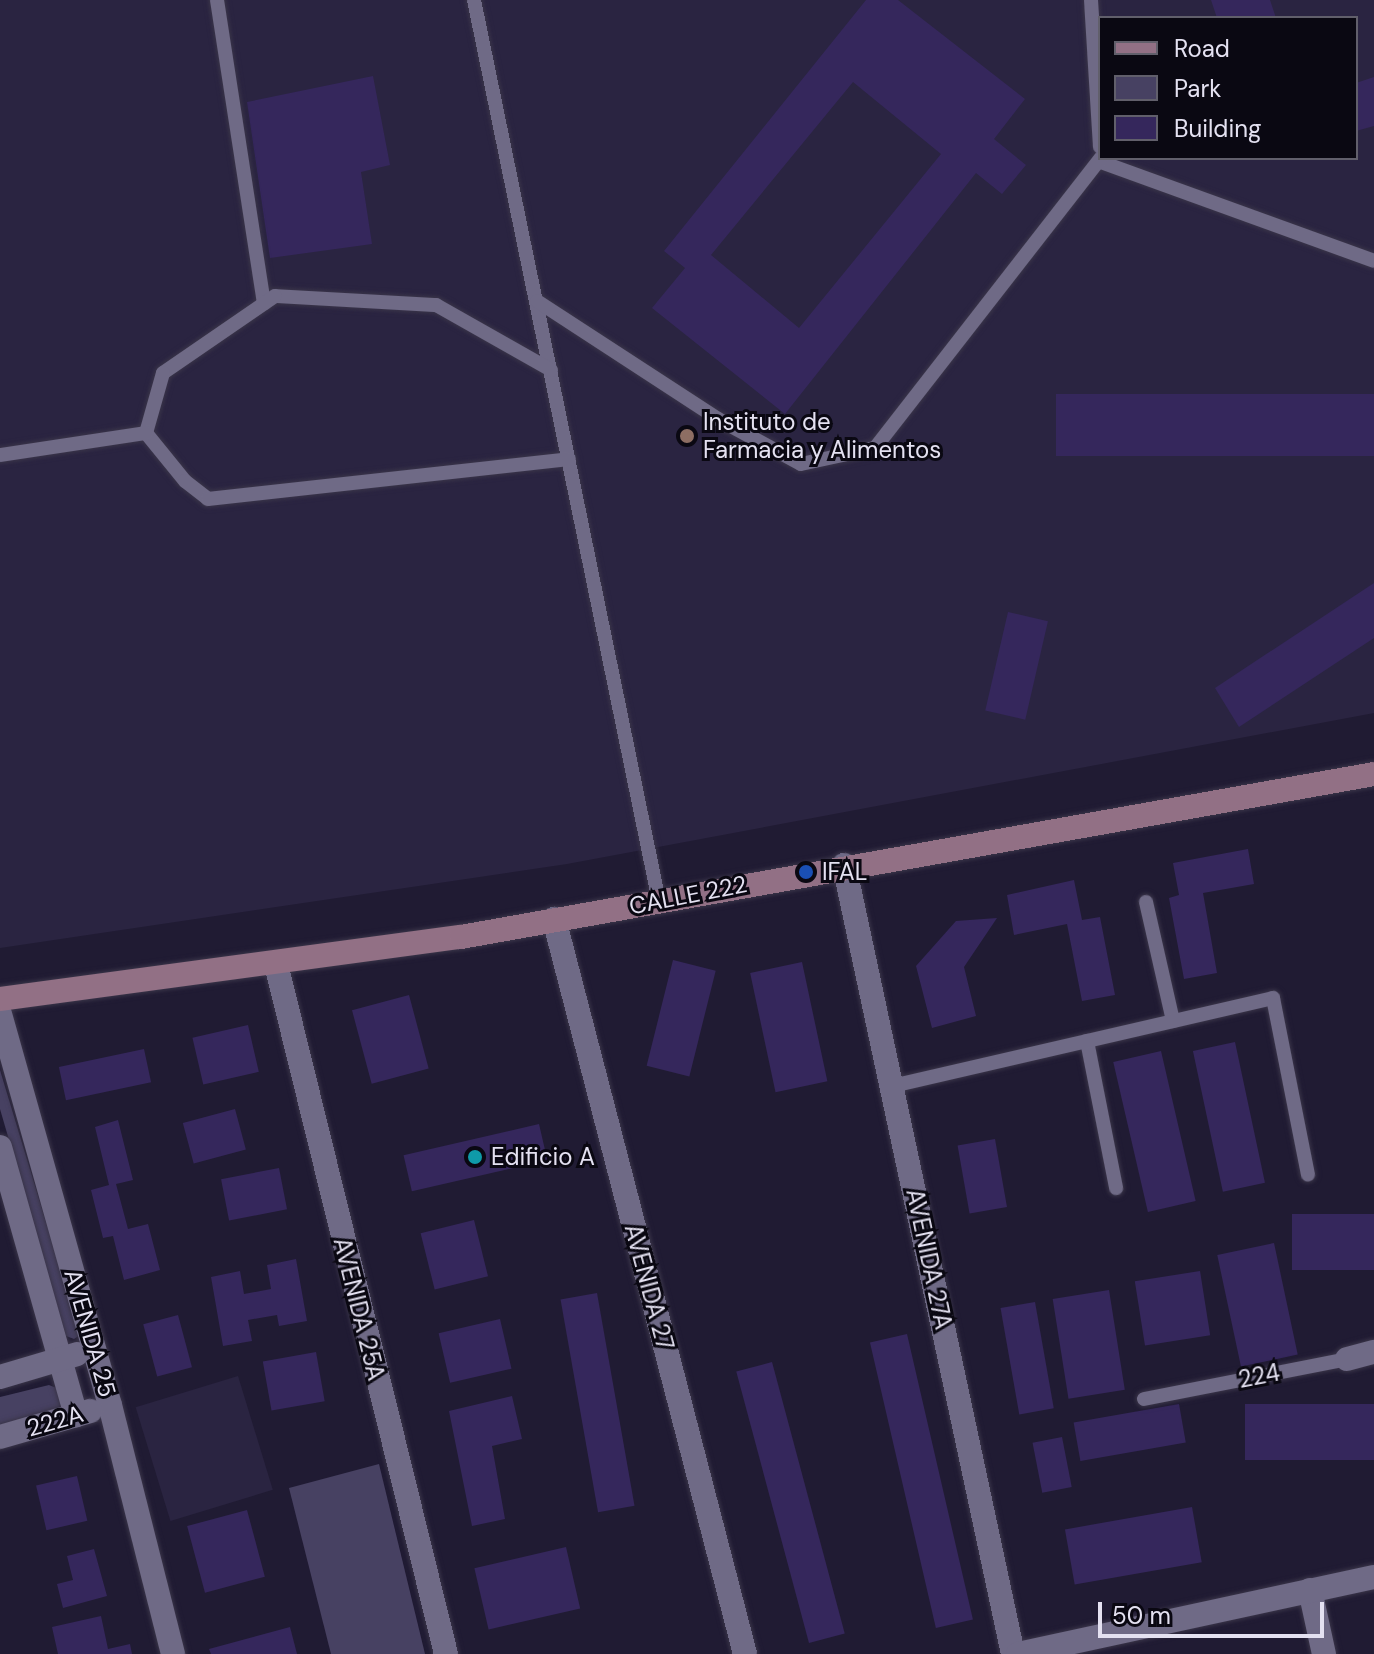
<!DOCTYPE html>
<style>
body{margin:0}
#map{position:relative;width:1374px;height:1654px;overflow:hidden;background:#201b33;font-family:"DM Sans",sans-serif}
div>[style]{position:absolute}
.built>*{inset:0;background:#2a2441;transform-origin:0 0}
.green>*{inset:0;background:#474162}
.building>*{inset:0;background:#35275c;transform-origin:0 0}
.roads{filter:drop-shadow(0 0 2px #3a3549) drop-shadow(0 0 2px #3a3549)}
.lane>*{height:14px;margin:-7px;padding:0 7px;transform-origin:7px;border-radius:7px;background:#6f6a86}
.street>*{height:24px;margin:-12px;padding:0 12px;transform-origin:12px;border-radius:12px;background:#6f6a86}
.secondary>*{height:24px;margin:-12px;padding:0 12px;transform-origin:12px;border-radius:12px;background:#927085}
.dots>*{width:22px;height:22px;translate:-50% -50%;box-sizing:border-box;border:4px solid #0a0812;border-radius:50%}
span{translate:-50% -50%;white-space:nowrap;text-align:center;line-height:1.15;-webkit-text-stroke:6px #0a0812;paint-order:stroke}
.poi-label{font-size:24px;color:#e4e1f1}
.left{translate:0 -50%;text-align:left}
.street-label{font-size:24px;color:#e4e1f1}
.legend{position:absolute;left:1098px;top:16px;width:260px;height:144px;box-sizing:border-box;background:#0a0812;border:2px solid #615f6b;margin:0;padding:10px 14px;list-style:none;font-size:24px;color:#e4e1f1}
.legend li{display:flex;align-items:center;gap:16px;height:40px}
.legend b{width:40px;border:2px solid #615f6b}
.scale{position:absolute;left:1098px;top:1602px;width:226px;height:36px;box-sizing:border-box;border:4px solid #e4e1f1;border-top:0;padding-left:10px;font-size:24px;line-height:28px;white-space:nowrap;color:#e4e1f1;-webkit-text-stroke:6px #0a0812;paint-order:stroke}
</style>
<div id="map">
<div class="built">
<div style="clip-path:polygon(evenodd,0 0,1374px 0,1374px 713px,567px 864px,0 948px,0 0,1100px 18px,1356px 18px,1356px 158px,1100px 158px,1100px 18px)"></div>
<div style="left:238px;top:1376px;width:119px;height:107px;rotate:73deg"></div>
</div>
<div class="green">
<div style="clip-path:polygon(0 1070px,80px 1335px,74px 1339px,66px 1336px,0 1109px)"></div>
<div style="clip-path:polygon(49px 1385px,59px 1389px,63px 1401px,57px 1409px,0 1425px,0 1397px)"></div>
<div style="clip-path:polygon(379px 1464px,425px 1654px,331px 1654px,289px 1488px)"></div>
</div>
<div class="building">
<div style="clip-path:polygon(evenodd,866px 0,898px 0,1025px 99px,994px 139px,1026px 165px,1002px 194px,976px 173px,785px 414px,652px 308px,685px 268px,664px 251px,866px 0,853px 82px,941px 154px,799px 328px,711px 255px,853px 82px)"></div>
<div style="clip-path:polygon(1211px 0,1270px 0,1276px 18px,1217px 18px)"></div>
<div style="clip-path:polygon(373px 76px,390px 165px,361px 172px,372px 244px,270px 258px,247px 102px)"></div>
<div style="clip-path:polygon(1374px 77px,1374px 126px,1356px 131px,1356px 83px)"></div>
<div style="left:1374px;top:394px;width:62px;height:318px;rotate:90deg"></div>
<div style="clip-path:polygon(1374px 583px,1374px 638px,1239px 727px,1215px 688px)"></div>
<div style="left:1008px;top:612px;width:41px;height:101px;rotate:13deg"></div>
<div style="clip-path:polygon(1248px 849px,1254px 884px,1203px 893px,1217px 973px,1184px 979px,1169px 898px,1179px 895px,1173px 863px)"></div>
<div style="clip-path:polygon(1074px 880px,1082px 920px,1100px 917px,1115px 995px,1082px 1001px,1067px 924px,1014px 935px,1007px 895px)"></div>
<div style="clip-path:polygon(997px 918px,964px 967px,976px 1016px,932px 1028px,916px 966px,956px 921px)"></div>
<div style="left:673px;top:960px;width:44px;height:109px;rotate:14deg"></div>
<div style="left:802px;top:962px;width:122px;height:53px;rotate:78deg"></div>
<div style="left:409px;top:995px;width:76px;height:59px;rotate:75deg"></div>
<div style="left:248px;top:1025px;width:48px;height:57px;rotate:77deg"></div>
<div style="left:1235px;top:1042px;width:144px;height:43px;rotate:78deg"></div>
<div style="left:144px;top:1049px;width:34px;height:87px;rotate:78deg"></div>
<div style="left:1161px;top:1051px;width:154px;height:49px;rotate:77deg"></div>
<div style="left:235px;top:1109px;width:42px;height:54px;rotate:75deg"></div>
<div style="clip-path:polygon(118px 1120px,133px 1180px,116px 1184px,128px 1229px,148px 1224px,160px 1270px,124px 1280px,113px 1236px,103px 1238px,91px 1190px,109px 1185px,95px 1127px)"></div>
<div style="left:539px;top:1124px;width:37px;height:139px;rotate:77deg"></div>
<div style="left:995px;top:1139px;width:69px;height:38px;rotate:80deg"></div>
<div style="left:279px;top:1168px;width:42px;height:59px;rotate:79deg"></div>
<div style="left:1374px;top:1214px;width:56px;height:82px;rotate:90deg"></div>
<div style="left:474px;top:1220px;width:58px;height:55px;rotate:76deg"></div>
<div style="left:1274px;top:1243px;width:114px;height:58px;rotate:78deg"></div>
<div style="clip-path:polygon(296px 1259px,307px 1321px,279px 1326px,277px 1315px,248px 1320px,252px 1341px,223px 1346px,211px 1277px,240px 1271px,244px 1294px,271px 1289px,267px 1265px)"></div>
<div style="left:1200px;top:1271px;width:65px;height:66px;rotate:81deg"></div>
<div style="left:1109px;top:1290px;width:101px;height:57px;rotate:81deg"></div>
<div style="left:597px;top:1293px;width:216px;height:37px;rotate:80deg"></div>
<div style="left:1035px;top:1302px;width:108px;height:35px;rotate:80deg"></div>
<div style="left:178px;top:1315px;width:54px;height:36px;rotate:75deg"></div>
<div style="left:500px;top:1319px;width:51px;height:63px;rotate:77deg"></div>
<div style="left:907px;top:1334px;width:293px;height:38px;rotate:77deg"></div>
<div style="left:316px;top:1352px;width:50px;height:54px;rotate:80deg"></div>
<div style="left:772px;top:1362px;width:281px;height:37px;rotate:75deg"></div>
<div style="clip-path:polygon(512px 1396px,522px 1439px,492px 1446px,505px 1519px,472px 1526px,449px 1411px)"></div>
<div style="left:1179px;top:1404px;width:39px;height:107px;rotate:80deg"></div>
<div style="left:1374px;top:1404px;width:56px;height:129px;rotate:90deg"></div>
<div style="left:1062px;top:1437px;width:51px;height:30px;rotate:79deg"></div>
<div style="left:77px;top:1476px;width:46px;height:42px;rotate:77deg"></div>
<div style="left:1192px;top:1507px;width:56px;height:129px;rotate:80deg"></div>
<div style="left:247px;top:1510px;width:69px;height:62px;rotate:75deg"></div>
<div style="left:566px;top:1547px;width:63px;height:94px;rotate:77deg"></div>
<div style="clip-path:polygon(94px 1549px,107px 1596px,63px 1608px,57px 1584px,73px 1580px,67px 1556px)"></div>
<div style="clip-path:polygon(101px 1616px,108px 1649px,130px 1644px,132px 1654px,58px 1654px,52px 1627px)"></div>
<div style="clip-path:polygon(290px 1627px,297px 1654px,211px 1654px,209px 1649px)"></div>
</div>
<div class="roads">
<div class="lane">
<div style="left:217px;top:0;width:307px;rotate:81.2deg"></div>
<div style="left:474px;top:0;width:920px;rotate:78.4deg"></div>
<div style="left:1091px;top:0;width:147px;rotate:86.5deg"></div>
<div style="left:1101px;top:162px;width:290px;rotate:19.9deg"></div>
<div style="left:537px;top:301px;width:216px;rotate:33.1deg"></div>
<div style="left:718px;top:419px;width:94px;rotate:28.5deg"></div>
<div style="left:801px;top:464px;width:76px;rotate:-12.2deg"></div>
<div style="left:875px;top:448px;width:368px;rotate:-52.1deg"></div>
<div style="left:551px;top:370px;width:132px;rotate:-150.5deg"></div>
<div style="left:436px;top:305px;width:161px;rotate:-176.8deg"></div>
<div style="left:275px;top:296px;width:136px;rotate:145.5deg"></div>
<div style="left:163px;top:373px;width:62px;rotate:105.8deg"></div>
<div style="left:146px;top:433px;width:62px;rotate:50.9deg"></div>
<div style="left:185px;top:481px;width:29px;rotate:38deg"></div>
<div style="left:208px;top:499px;width:363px;rotate:-6.3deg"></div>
<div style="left:0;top:455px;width:148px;rotate:-8.6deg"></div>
<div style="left:1146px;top:902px;width:122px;rotate:77.2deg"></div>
<div style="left:1087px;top:1041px;width:150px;rotate:78.8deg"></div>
<div style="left:892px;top:1086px;width:391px;rotate:-13deg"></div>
<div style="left:1273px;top:998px;width:180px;rotate:78.8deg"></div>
<div style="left:1144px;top:1399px;width:207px;rotate:-11.1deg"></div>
</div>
<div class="street">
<div style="left:844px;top:865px;width:807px;rotate:77.91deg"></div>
<div style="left:554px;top:919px;width:759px;rotate:75.43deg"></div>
<div style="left:276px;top:964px;width:711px;rotate:76.16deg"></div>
<div style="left:0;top:1014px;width:406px;rotate:74.3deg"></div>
<div style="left:110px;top:1405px;width:257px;rotate:75.8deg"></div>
<div style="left:0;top:1147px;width:279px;rotate:74.2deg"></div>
<div style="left:1347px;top:1359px;width:28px;rotate:-15deg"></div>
<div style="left:0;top:1377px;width:80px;rotate:-16.6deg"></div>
<div style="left:0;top:1437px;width:94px;rotate:-16.1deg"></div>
<div style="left:1310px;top:1590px;width:66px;rotate:77.7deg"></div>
<div style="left:1018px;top:1654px;width:364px;rotate:-12.2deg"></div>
</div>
<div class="secondary">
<div style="left:0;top:999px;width:465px;rotate:-7.7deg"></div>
<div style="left:461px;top:937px;width:927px;rotate:-10.12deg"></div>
</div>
</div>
<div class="dots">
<div style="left:687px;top:436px;background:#8d6e63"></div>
<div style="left:806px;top:872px;background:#1a4fb4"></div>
<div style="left:475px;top:1157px;background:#0f9aa8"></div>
</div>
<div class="poi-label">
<span class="left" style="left:703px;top:436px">Instituto de<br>Farmacia y Alimentos</span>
<span class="left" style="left:822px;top:872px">IFAL</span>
<span class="left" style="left:491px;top:1157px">Edificio A</span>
</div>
<div class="street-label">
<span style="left:688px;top:895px;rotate:-11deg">CALLE 222</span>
<span style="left:929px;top:1259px;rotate:78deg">AVENIDA 27A</span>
<span style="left:649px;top:1287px;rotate:75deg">AVENIDA 27</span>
<span style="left:359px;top:1309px;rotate:76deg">AVENIDA 25A</span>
<span style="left:90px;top:1333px;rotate:74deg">AVENIDA 25</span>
<span style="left:1259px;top:1376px;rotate:-11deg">224</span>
<span style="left:55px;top:1421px;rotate:-16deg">222A</span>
</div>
<ul class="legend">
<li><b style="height:10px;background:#927085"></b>Road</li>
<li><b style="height:22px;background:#474162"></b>Park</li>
<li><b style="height:22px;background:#35275c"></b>Building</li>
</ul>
<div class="scale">50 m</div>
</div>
